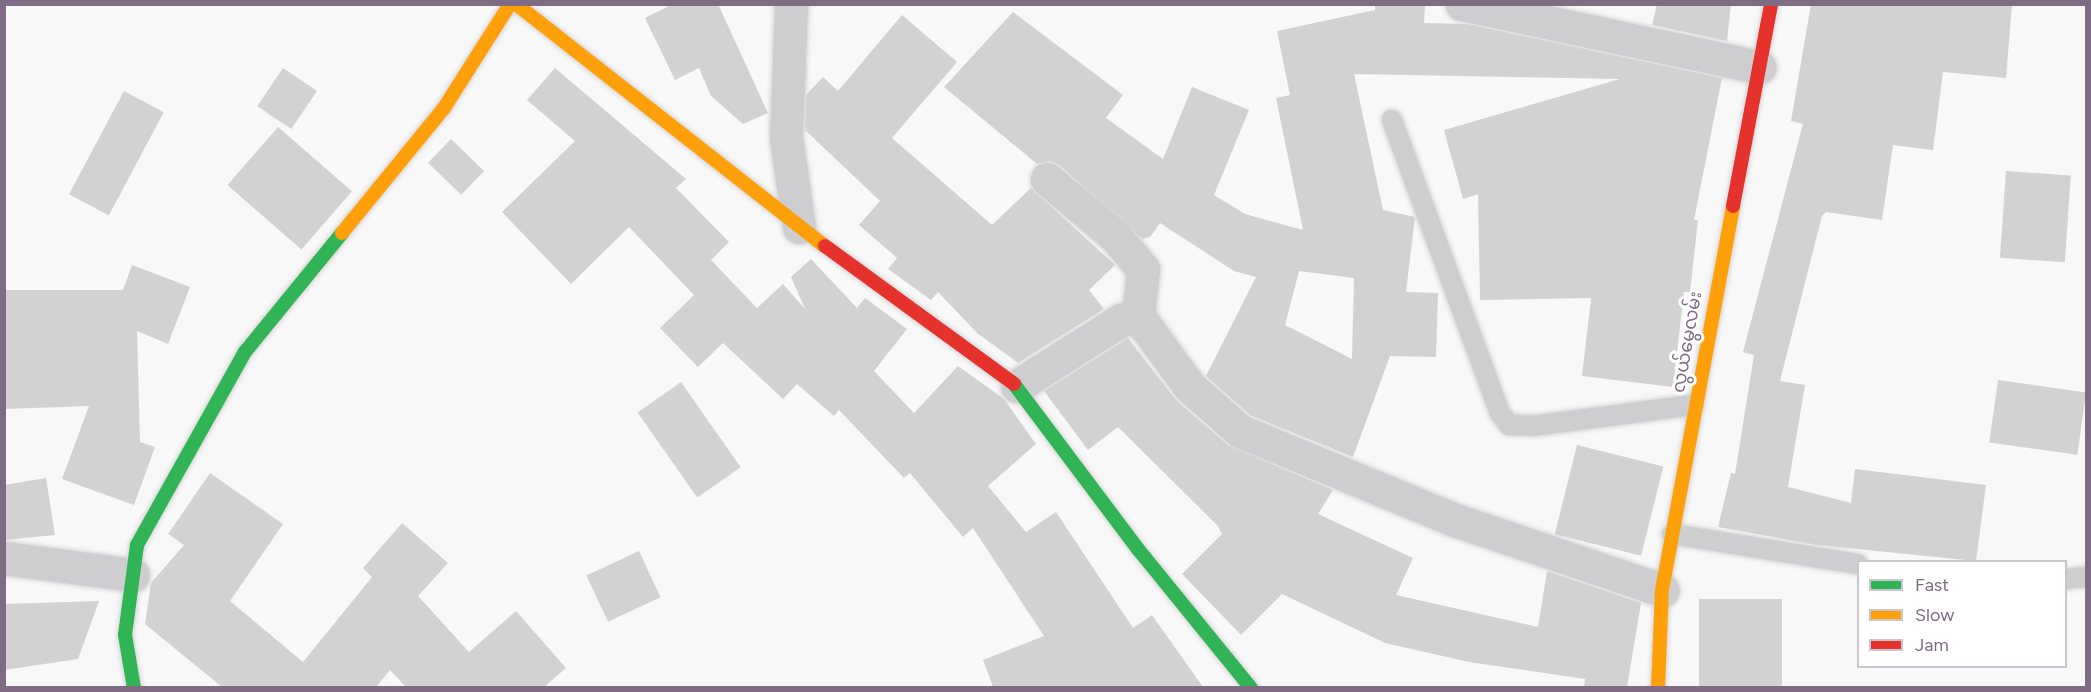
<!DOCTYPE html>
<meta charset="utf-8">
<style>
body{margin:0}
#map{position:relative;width:2091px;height:692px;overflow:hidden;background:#f8f8f8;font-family:Figtree,"Noto Sans Myanmar",sans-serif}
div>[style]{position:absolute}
.building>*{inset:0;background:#d3d2d3;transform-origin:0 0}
.roads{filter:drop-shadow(0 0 2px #d6d5d6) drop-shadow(0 0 2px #d6d5d6)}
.lane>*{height:20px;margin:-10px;padding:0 10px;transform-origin:10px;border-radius:10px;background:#cecdcf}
.street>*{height:33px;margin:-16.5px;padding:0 16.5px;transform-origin:16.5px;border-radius:16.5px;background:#cecdcf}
.fast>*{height:14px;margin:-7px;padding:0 7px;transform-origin:7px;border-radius:7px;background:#30b455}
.slow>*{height:14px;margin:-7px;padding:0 7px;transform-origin:7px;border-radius:7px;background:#ff9f0a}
.jam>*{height:14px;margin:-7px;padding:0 7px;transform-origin:7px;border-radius:7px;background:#e5322d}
span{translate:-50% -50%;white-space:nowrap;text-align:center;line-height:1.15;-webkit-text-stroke:6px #fff;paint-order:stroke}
.street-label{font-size:18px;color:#7f6b84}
.frame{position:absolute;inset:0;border:6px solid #7f6b84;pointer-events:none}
.legend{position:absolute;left:1857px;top:560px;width:210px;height:108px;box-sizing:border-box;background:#fff;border:2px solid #ccc4ce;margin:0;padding:8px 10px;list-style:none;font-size:18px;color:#7f6b84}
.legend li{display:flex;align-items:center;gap:12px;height:30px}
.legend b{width:30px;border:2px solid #ccc4ce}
</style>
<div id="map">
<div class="building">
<div style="clip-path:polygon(673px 4px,718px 4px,768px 113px,743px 124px,711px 96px,699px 68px,675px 80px,645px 18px)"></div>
<div style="clip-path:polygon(1657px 4px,1731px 4px,1727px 41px,1652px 25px)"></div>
<div style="clip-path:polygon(1811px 4px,2012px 4px,2006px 78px,1943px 72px,1933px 150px,1893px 145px,1882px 220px,1826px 212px,1822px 216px,1780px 381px,1805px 385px,1788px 487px,1851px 503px,1855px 469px,1986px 485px,1976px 561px,1817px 545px,1718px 527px,1731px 473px,1735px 474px,1754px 355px,1743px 352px,1803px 124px,1791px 121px)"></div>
<div style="clip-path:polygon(evenodd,1375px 5px,1425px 6px,1424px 23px,1467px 24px,1722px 78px,1694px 220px,1698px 220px,1690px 292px,1684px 292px,1673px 387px,1582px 376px,1591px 298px,1480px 300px,1478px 194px,1463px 199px,1444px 130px,1620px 79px,1354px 74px,1383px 210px,1415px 217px,1406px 292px,1438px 293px,1436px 357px,1390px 356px,1353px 457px,1250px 415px,1206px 376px,1256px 277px,1234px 271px,1160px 223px,1150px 237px,1142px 239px,1059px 165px,1050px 161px,1037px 164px,944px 87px,1013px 12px,1123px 95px,1106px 118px,1163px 159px,1192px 87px,1249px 110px,1214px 195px,1245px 214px,1303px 230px,1276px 98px,1290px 95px,1277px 31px,1375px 10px,1375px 5px,1299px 271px,1354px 278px,1352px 359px,1285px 325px,1299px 271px)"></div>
<div style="clip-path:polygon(902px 15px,957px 62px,892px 138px,992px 225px,1031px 188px,1115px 265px,1089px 290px,1104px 309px,1018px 363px,977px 333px,938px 292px,931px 300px,888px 269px,897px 258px,859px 225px,880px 201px,805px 130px,806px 95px,823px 77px,838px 91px)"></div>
<div style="left:283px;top:68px;width:41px;height:46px;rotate:34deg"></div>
<div style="clip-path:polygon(555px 68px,686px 179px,676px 188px,729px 242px,711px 260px,757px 308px,783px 284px,805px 309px,791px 277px,811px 259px,857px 308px,865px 298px,907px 329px,874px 371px,914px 413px,958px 366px,1004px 399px,1036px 444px,988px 486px,1026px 532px,1056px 512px,1133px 628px,1152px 615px,1203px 687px,993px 687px,983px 660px,1044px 636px,973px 528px,963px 537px,910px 473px,904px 478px,839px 410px,834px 416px,797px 384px,783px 399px,723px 343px,698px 367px,660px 328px,694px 295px,629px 227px,571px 284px,502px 212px,575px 141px,527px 100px)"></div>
<div style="left:124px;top:91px;width:45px;height:117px;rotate:28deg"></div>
<div style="left:278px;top:127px;width:98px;height:77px;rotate:41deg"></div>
<div style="left:451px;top:139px;width:46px;height:33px;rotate:44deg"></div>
<div style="left:2006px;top:171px;width:65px;height:87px;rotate:4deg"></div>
<div style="clip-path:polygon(132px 265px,190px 287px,168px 344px,137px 331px,140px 442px,155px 447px,134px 505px,62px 479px,89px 406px,4px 409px,4px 290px,123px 290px)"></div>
<div style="clip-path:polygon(1128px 338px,1176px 400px,1228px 445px,1333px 490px,1318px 514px,1413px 558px,1396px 595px,1538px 627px,1547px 571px,1641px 603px,1627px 687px,1584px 687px,1585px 679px,1469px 662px,1385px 643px,1282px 594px,1241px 635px,1182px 574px,1222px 534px,1218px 526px,1118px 427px,1088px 450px,1044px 391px)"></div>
<div style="left:1998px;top:380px;width:89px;height:63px;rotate:8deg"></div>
<div style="left:681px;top:382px;width:104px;height:53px;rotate:55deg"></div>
<div style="left:1577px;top:445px;width:89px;height:92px;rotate:14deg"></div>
<div style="clip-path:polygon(210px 473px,283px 524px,230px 601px,303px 662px,372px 577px,363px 568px,402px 523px,448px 563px,418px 596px,469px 652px,516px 611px,566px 668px,544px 687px,406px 687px,390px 670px,376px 687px,222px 687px,145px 624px,151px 583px,184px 545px,168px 534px)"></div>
<div style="clip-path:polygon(46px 478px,55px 535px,4px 540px,4px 485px)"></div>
<div style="left:639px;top:551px;width:51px;height:58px;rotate:65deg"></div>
<div style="left:1699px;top:599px;width:83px;height:88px"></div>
<div style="clip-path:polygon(99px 601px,78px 659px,4px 670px,4px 604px)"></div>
</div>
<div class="roads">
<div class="lane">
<div style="left:1392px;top:120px;width:312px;rotate:69.8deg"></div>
<div style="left:1500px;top:413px;width:15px;rotate:53deg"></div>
<div style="left:1509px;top:425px;width:23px;rotate:2deg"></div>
<div style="left:1532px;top:426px;width:163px;rotate:-7.4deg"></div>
<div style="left:1672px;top:534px;width:188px;rotate:9.2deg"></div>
<div style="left:2066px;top:579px;width:20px;rotate:-6deg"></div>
</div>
<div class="street">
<div style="left:791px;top:4px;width:134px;rotate:92.1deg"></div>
<div style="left:786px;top:138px;width:90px;rotate:81.7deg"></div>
<div style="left:1462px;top:4px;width:304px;rotate:12deg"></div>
<div style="left:1047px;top:179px;width:90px;rotate:40deg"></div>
<div style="left:1116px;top:237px;width:42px;rotate:49.8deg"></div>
<div style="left:1143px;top:269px;width:47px;rotate:96.1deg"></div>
<div style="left:1017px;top:386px;width:123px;rotate:-32.4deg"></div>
<div style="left:1121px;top:320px;width:17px;rotate:-13deg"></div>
<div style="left:1138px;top:316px;width:87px;rotate:53.9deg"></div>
<div style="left:1189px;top:386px;width:68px;rotate:41.4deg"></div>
<div style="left:1240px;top:431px;width:233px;rotate:22.5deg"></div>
<div style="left:1455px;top:520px;width:219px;rotate:18.7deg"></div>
<div style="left:4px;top:558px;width:130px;rotate:7.5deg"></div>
</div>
<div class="fast">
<div style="left:1014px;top:384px;width:206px;rotate:53.1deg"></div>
<div style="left:1138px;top:549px;width:179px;rotate:50.9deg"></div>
<div style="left:134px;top:688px;width:54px;rotate:-99.6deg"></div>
<div style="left:125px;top:635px;width:91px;rotate:-82.4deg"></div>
<div style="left:137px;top:545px;width:221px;rotate:-60.8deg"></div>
<div style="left:245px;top:352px;width:154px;rotate:-50.8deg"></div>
</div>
<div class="slow">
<div style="left:516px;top:4px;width:392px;rotate:38.1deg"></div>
<div style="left:342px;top:233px;width:161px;rotate:-50.8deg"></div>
<div style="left:444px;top:108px;width:123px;rotate:-57.6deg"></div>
<div style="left:1658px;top:688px;width:98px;rotate:-87.7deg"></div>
<div style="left:1662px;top:590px;width:391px;rotate:-79.5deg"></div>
</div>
<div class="jam">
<div style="left:1733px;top:206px;width:206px;rotate:-79.3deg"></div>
<div style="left:825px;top:246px;width:234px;rotate:36.1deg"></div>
</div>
</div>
<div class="street-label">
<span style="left:1687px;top:342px;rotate:-80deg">လွယ်မွေလမ်း</span>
</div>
<div class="frame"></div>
<ul class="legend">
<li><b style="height:8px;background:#30b455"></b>Fast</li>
<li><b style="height:8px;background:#ff9f0a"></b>Slow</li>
<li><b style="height:8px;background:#e5322d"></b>Jam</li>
</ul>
</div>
